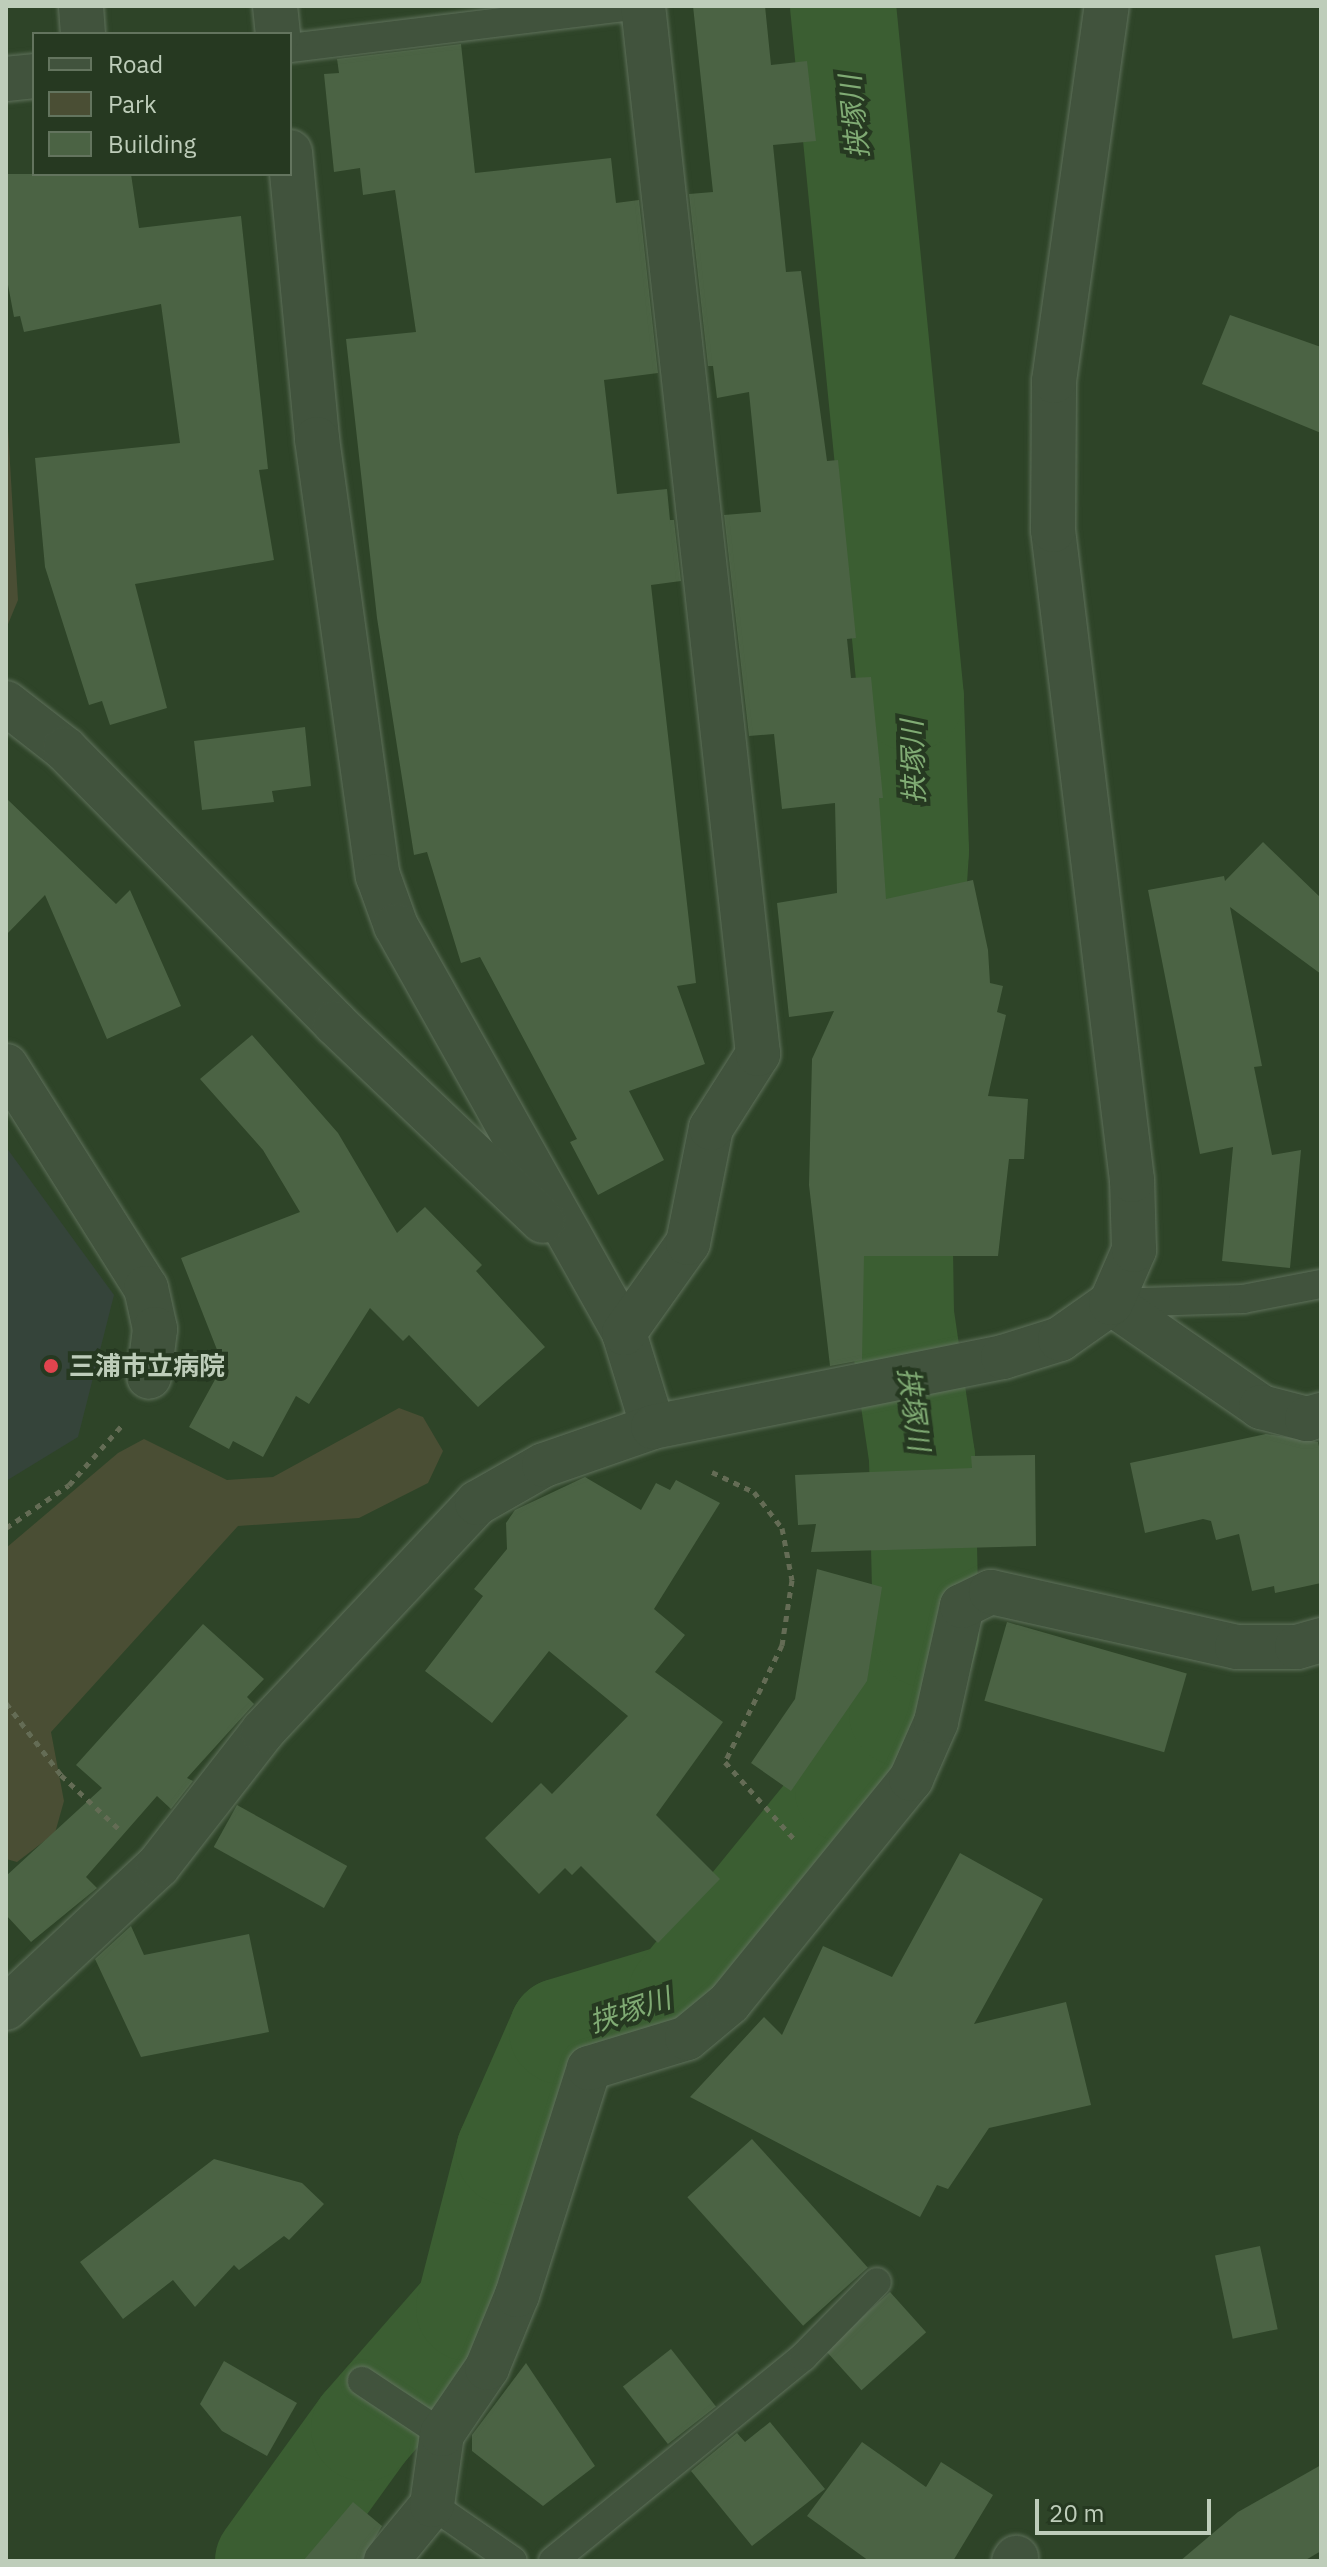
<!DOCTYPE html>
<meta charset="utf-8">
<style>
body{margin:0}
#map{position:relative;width:1327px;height:2567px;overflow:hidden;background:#2e4428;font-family:"IBM Plex Sans","Noto Sans JP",sans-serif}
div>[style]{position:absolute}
.medical>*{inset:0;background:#35443a}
.green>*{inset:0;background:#4a4e34}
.river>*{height:106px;margin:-53px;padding:0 53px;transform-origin:53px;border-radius:53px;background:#3b5e32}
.building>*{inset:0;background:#4b6344;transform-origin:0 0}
.path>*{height:5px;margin-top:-2.5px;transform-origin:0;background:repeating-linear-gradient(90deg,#646c55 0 6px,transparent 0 12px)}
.roads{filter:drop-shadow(0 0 2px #5f715b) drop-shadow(0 0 2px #5f715b)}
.lane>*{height:28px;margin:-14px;padding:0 14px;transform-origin:14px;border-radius:14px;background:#41533d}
.street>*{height:44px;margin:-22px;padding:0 22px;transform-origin:22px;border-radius:22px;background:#41533d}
.dots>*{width:22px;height:22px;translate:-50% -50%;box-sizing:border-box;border:4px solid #263921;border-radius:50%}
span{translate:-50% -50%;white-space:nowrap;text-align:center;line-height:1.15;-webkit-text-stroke:8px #263921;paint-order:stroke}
.poi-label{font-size:26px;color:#becdba;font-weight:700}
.left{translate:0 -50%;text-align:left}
.water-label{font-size:28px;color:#80ab74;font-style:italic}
.frame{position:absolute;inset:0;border:8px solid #becdba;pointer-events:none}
.legend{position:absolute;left:32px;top:32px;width:260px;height:144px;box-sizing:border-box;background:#263921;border:2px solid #63745e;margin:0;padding:10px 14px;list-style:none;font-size:24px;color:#becdba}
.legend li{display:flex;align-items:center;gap:16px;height:40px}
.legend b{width:40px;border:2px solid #63745e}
.scale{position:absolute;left:1035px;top:2499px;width:176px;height:36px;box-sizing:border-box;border:4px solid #becdba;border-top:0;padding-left:10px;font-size:24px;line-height:28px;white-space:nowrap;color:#becdba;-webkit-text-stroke:6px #263921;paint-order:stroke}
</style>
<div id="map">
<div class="medical">
<div style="clip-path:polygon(6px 1147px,114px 1295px,78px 1437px,6px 1481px)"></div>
</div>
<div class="green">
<div style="clip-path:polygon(6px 394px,18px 600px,6px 629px)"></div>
<div style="clip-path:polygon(399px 1408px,423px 1417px,443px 1451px,428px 1483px,359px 1518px,238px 1526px,51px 1732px,64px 1801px,55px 1833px,17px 1862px,6px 1859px,6px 1548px,118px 1453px,144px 1439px,227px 1480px,273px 1477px)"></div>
</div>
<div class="river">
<div style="left:268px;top:2561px;width:164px;rotate:-54.2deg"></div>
<div style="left:364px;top:2428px;width:159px;rotate:-48.8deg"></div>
<div style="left:469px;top:2308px;width:161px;rotate:-75.6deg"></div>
<div style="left:509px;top:2152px;width:132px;rotate:-66.3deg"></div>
<div style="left:562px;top:2031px;width:124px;rotate:-16.8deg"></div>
<div style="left:681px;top:1995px;width:264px;rotate:-50.8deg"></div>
<div style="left:848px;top:1790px;width:94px;rotate:-55deg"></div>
<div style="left:902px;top:1713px;width:83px;rotate:-73.1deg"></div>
<div style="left:926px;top:1634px;width:177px;rotate:-91.3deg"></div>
<div style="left:922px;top:1457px;width:145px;rotate:-98.4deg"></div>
<div style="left:901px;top:1314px;width:185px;rotate:-90.9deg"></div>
<div style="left:898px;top:1129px;width:279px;rotate:-86.3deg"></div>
<div style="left:916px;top:851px;width:153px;rotate:-91.9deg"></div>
<div style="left:911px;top:698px;width:695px;rotate:-95.61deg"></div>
</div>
<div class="building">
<div style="clip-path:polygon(693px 6px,765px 6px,771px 65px,807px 61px,816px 141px,773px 145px,786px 272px,801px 271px,827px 461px,838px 460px,856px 638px,847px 639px,851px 678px,871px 677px,883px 798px,879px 798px,886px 899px,973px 880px,988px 950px,990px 983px,1003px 986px,997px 1012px,1006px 1015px,988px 1096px,1028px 1099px,1024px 1159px,1009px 1159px,998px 1256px,864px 1256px,862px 1360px,830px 1366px,809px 1185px,812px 1059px,834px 1011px,789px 1017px,777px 903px,837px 893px,835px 803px,782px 809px,774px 734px,749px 736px,724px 515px,761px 512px,749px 392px,717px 398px,713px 366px,708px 366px,689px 194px,713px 192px)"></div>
<div style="clip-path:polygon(461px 44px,475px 173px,611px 158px,616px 203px,639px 200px,658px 373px,604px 380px,617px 494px,667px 489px,670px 520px,674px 520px,681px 581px,651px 585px,696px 983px,677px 986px,705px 1064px,629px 1091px,664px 1160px,598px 1195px,570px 1142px,577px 1139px,480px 957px,461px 963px,427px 852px,414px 855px,377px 618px,346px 339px,416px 332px,395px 190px,363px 195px,360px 168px,334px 172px,324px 74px,339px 73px,337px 59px)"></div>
<div style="clip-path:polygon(6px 174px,131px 174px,139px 228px,241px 216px,268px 469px,259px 470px,274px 560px,135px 584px,167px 708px,110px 725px,102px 701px,89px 705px,45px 567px,35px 458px,180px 443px,161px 304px,24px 332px,20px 316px,14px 317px,6px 274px)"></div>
<div style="clip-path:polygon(1230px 315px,1321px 347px,1321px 433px,1202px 384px)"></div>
<div style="clip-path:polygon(305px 727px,311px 786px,272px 791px,274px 802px,202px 810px,194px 741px)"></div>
<div style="clip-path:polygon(6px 798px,116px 904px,130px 890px,181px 1006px,107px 1039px,45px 895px,6px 935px)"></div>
<div style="clip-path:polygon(1263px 842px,1321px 898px,1321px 974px,1230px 907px,1262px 1066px,1254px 1067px,1272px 1155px,1301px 1150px,1290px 1268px,1222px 1261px,1233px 1147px,1200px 1154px,1148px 890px,1224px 876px,1225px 881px)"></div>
<div style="clip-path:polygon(252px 1035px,338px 1133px,397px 1233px,425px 1207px,482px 1265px,476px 1271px,545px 1347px,478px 1407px,409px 1335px,403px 1341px,370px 1308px,309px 1404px,296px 1396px,263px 1457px,233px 1441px,229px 1449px,189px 1427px,223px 1365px,181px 1258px,300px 1212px,263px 1150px,200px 1079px)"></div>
<div style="clip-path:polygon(1266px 1434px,1318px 1442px,1321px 1455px,1321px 1583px,1275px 1593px,1274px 1586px,1252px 1591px,1239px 1534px,1216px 1540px,1211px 1521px,1203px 1519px,1145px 1533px,1130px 1463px)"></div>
<div style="clip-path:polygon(1035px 1455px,1036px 1546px,811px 1552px,816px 1524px,798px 1525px,795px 1475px,972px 1468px,971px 1456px)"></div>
<div style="clip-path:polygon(585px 1477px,641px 1510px,656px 1483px,670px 1490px,676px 1480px,720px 1503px,654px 1609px,685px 1635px,655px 1672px,723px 1722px,656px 1815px,720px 1879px,658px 1943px,581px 1866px,572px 1875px,565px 1868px,539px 1894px,485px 1838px,541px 1783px,552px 1794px,628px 1716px,549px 1651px,492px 1723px,425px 1671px,483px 1596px,474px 1589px,507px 1549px,506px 1523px,515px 1510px)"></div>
<div style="clip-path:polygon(817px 1569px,882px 1587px,867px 1681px,791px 1791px,751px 1763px,795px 1699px)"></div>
<div style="left:1007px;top:1622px;width:187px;height:82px;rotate:16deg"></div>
<div style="clip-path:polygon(203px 1624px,264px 1679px,247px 1697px,254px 1704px,187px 1778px,193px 1781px,171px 1809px,157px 1796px,86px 1877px,97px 1888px,31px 1942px,6px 1915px,6px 1876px,102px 1788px,76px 1765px)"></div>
<div style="left:237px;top:1805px;width:126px;height:48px;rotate:29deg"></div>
<div style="clip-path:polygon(960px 1853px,1043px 1899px,974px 2024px,1066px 2002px,1091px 2105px,989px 2128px,948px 2189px,937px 2185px,920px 2217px,690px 2097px,764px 2017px,782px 2035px,823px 1946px,892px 1977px)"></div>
<div style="clip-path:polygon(131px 1926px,144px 1955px,249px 1934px,269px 2032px,141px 2057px,95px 1959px)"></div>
<div style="left:752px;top:2139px;width:173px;height:87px;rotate:48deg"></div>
<div style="clip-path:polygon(214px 2159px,302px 2183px,324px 2204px,289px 2240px,284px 2236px,239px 2270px,234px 2265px,195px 2307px,173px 2280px,123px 2319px,80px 2262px)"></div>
<div style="left:1260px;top:2246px;width:85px;height:46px;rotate:78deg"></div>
<div style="left:890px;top:2292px;width:54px;height:87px;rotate:48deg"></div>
<div style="left:671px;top:2349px;width:73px;height:61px;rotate:52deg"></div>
<div style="clip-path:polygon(224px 2361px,297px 2403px,267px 2456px,222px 2431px,200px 2404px)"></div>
<div style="clip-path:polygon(526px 2363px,595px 2466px,543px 2506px,472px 2451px,472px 2435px)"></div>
<div style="clip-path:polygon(770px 2422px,825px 2489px,752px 2546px,691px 2471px,737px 2433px,745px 2442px)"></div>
<div style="clip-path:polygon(862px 2442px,926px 2487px,941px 2462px,993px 2495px,953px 2561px,869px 2561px,807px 2516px)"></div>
<div style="clip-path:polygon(1321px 2465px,1321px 2551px,1304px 2561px,1180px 2561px,1238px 2512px)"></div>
<div style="clip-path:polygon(353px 2502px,382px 2526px,362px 2561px,303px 2561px)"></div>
</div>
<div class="path">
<div style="left:712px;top:1472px;width:47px;rotate:25.5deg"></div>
<div style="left:754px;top:1492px;width:46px;rotate:52.1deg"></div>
<div style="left:782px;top:1528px;width:53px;rotate:79.1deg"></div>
<div style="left:792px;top:1580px;width:66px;rotate:98.7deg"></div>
<div style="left:782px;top:1645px;width:130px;rotate:116deg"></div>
<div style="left:725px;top:1762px;width:105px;rotate:48.1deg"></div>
<div style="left:6px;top:1528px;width:76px;rotate:-34.3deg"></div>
<div style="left:69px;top:1485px;width:83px;rotate:-48.4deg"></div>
<div style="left:6px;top:1703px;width:91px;rotate:52.6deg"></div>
<div style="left:61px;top:1775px;width:81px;rotate:43deg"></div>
</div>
<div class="roads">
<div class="lane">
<div style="left:290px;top:48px;width:344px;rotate:-7deg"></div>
<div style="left:1111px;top:1303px;width:132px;rotate:-1.7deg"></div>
<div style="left:1243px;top:1299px;width:79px;rotate:-10.9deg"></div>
<div style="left:362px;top:2381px;width:96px;rotate:33.5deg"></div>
<div style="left:432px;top:2505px;width:98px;rotate:34.7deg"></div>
<div style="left:553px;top:2561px;width:323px;rotate:-39.2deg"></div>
<div style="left:803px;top:2357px;width:105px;rotate:-45.4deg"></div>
</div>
<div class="street">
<div style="left:81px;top:6px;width:28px;rotate:86deg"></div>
<div style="left:275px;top:6px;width:28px;rotate:84deg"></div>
<div style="left:6px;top:79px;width:28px;rotate:-6deg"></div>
<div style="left:290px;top:152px;width:288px;rotate:84.6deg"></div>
<div style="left:317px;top:439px;width:441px;rotate:82.1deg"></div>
<div style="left:378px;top:876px;width:53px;rotate:70.2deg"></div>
<div style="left:396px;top:926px;width:467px;rotate:60.7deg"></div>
<div style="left:624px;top:1333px;width:98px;rotate:72.9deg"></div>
<div style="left:6px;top:703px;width:75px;rotate:37.9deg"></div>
<div style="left:65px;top:749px;width:385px;rotate:45.4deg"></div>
<div style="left:335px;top:1023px;width:287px;rotate:43.6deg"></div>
<div style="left:6px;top:1066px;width:262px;rotate:57.8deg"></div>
<div style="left:146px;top:1288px;width:42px;rotate:77.6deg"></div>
<div style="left:155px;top:1329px;width:48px;rotate:97.1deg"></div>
<div style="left:1111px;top:1303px;width:183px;rotate:34.7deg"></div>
<div style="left:1261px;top:1407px;width:48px;rotate:14.6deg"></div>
<div style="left:1307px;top:1419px;width:15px;rotate:-16deg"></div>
<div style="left:624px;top:1333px;width:110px;rotate:-54.6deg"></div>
<div style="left:688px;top:1243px;width:117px;rotate:-78.7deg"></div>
<div style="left:711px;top:1128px;width:88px;rotate:-57.6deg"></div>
<div style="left:758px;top:1054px;width:1054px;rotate:-96.26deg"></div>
<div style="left:6px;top:2008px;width:208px;rotate:-43.1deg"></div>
<div style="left:158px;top:1866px;width:171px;rotate:-52.1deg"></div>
<div style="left:263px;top:1731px;width:313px;rotate:-46.8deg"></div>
<div style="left:477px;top:1503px;width:77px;rotate:-29.6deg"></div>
<div style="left:544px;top:1465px;width:115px;rotate:-19.2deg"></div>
<div style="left:653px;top:1427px;width:357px;rotate:-11.3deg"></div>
<div style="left:1003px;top:1357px;width:60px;rotate:-17.5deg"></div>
<div style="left:1060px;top:1339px;width:62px;rotate:-35.2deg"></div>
<div style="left:1111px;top:1303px;width:58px;rotate:-66.5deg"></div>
<div style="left:1134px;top:1250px;width:70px;rotate:-91.6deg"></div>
<div style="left:1132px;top:1180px;width:655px;rotate:-96.93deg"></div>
<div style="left:1053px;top:530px;width:149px;rotate:-89.6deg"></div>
<div style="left:1054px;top:381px;width:379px;rotate:-82deg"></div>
<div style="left:386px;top:2561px;width:72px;rotate:-50.6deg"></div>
<div style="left:432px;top:2505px;width:72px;rotate:-82deg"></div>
<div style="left:442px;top:2434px;width:80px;rotate:-55.7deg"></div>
<div style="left:487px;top:2368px;width:79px;rotate:-67.7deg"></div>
<div style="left:517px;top:2295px;width:238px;rotate:-72.4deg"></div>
<div style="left:589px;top:2068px;width:102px;rotate:-17deg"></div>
<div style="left:687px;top:2038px;width:55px;rotate:-39.8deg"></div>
<div style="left:729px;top:2003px;width:289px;rotate:-50.9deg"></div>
<div style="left:911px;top:1779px;width:62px;rotate:-66.3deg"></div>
<div style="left:936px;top:1722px;width:119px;rotate:-77.4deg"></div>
<div style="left:962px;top:1606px;width:32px;rotate:-26deg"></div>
<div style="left:991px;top:1592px;width:252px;rotate:12.6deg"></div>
<div style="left:1237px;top:1647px;width:60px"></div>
<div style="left:1297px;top:1647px;width:25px;rotate:-16deg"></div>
<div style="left:1014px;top:2561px;width:4px;rotate:-56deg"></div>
</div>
</div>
<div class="dots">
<div style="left:51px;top:1366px;background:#e0444e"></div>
</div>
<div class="poi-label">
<span class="left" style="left:69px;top:1366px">三浦市立病院</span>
</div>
<div class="water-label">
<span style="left:854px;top:117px;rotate:-96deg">挟塚川</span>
<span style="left:913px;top:762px;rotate:-92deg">挟塚川</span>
<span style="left:914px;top:1409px;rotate:82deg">挟塚川</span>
<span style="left:630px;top:2010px;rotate:-18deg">挟塚川</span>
</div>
<div class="frame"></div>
<ul class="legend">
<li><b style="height:10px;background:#41533d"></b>Road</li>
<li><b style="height:22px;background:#4a4e34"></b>Park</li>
<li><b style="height:22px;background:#4b6344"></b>Building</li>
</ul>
<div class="scale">20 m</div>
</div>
